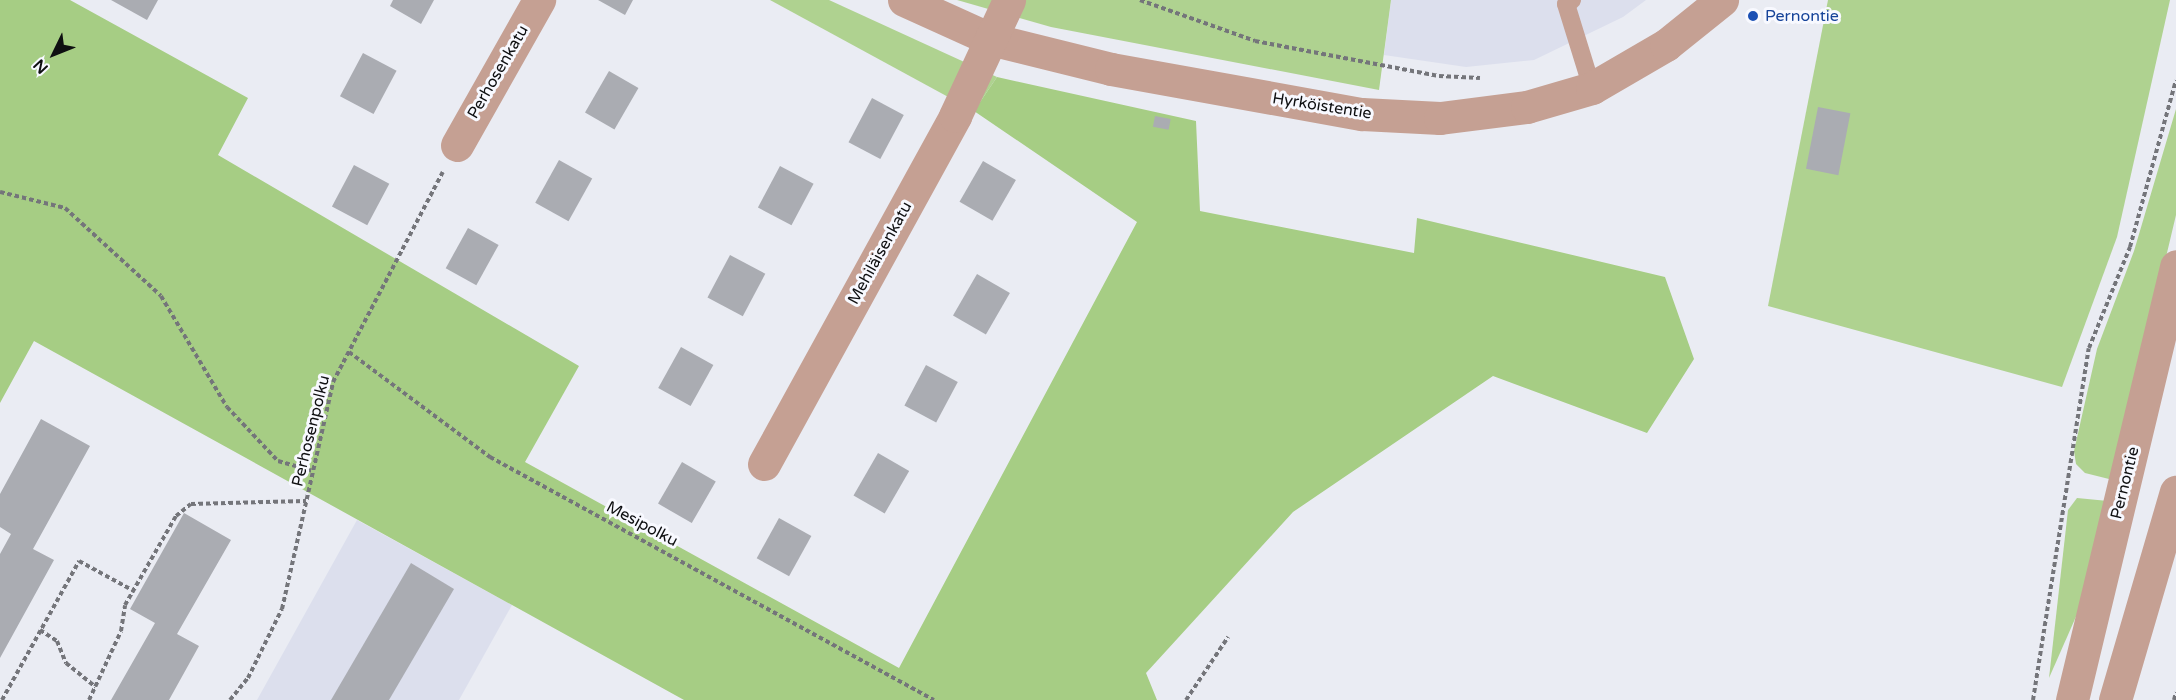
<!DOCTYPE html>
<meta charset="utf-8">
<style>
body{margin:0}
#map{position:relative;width:2176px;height:700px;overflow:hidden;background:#eaecf3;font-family:"Varela Round",sans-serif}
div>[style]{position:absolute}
.built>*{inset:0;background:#dcdfed}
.green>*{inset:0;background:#afd290}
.forest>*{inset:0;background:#a6cd84}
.building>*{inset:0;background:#aaacb2;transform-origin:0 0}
.path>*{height:4px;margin-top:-2px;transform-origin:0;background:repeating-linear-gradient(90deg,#74757a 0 4.5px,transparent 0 7.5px)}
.service>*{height:18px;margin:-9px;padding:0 9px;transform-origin:9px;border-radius:9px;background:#c5a093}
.minor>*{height:33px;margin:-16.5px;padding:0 16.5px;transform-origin:16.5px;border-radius:16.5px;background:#c5a093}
.tertiary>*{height:33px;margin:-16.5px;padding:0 16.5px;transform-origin:16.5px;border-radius:16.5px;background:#c5a093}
.dots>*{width:16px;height:16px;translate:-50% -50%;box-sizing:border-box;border:3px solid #f8f9ff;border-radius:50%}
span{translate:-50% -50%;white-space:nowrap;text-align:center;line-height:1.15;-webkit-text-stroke:6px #f8f9ff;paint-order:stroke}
.transit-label{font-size:16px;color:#164399}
.left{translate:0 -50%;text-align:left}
.street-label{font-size:16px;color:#0e0f11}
.north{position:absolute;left:24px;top:24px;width:60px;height:60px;-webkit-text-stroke:4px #f8f9ff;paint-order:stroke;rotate:227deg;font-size:16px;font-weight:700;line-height:24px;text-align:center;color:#0e0f11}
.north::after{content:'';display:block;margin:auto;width:21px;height:27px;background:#0e0f11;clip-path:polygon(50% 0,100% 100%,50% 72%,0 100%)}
</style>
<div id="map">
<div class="built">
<div style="clip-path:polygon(1391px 0,1646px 0,1623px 17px,1534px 60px,1466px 67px,1384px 55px)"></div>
<div style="clip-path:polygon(357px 520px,512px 605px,459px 700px,257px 700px)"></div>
</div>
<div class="green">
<div style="clip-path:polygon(770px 0,829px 0,997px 77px,974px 111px)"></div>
<div style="clip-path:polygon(957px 0,1391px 0,1379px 90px,1051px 27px)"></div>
<div style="clip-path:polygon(1828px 0,2170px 0,2117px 237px,2062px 387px,1768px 306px)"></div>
<div style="clip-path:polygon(2176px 109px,2176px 215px,2113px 480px,2085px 473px,2076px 464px,2074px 451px,2097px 349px,2134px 251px)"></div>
<div style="clip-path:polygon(2077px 498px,2108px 501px,2082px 603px,2049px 678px,2068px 510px)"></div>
</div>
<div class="forest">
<div style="clip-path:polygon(0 0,70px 0,248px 98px,218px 155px,579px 366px,525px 462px,899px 668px,1137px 222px,974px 111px,997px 77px,1196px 121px,1200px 211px,1414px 253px,1417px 218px,1665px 277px,1694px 359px,1647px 433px,1493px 376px,1293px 512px,1146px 673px,1157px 700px,684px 700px,34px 341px,0 403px)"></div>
</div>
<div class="building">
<div style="clip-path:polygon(111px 0,158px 0,147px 20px)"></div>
<div style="clip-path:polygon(393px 0,434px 0,421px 24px,390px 6px)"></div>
<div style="clip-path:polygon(598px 0,633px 0,625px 15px)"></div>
<div style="left:363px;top:53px;width:38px;height:49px;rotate:28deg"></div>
<div style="left:609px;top:71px;width:34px;height:48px;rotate:30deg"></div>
<div style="left:872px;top:98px;width:36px;height:50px;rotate:28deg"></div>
<div style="left:1818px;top:107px;width:33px;height:63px;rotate:11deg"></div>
<div style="left:1155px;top:116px;width:16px;height:11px;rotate:11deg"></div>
<div style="left:559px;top:160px;width:38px;height:49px;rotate:29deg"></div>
<div style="left:983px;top:161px;width:38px;height:47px;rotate:30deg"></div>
<div style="left:354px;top:165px;width:40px;height:47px;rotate:28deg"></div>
<div style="left:780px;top:166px;width:38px;height:47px;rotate:28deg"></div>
<div style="left:468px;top:228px;width:35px;height:46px;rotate:29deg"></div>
<div style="left:730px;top:255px;width:40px;height:48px;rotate:28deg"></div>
<div style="left:977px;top:274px;width:38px;height:48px;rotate:30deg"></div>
<div style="left:681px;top:347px;width:37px;height:47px;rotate:29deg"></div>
<div style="left:926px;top:365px;width:36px;height:46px;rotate:28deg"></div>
<div style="clip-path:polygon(41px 419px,90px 446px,33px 549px,54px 560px,0 658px,0 554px,11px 534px,0 527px,0 494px)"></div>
<div style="left:878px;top:453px;width:36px;height:49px;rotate:30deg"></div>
<div style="left:682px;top:462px;width:39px;height:48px;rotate:30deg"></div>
<div style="clip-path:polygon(184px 513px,231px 540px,177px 634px,199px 646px,169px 700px,111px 700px,155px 623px,130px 609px)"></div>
<div style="left:779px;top:518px;width:37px;height:46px;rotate:29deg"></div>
<div style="clip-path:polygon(411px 563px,454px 589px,389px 700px,331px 700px)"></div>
</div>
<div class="path">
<div style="left:1140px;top:0;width:122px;rotate:19.6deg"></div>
<div style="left:1255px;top:41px;width:187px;rotate:10.8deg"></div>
<div style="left:1439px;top:76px;width:41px;rotate:2.8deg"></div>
<div style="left:0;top:192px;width:67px;rotate:13.8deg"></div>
<div style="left:65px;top:208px;width:130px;rotate:42.5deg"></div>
<div style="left:161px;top:296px;width:129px;rotate:59.3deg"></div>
<div style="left:227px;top:407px;width:74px;rotate:46.6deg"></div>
<div style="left:278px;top:461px;width:36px;rotate:16deg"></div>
<div style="left:349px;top:352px;width:176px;rotate:36.7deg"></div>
<div style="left:490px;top:457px;width:506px;rotate:28.69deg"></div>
<div style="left:40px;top:630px;width:20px;rotate:33deg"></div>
<div style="left:57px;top:641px;width:24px;rotate:68deg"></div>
<div style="left:66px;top:663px;width:38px;rotate:39deg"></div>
<div style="left:2px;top:700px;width:159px;rotate:-61deg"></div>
<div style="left:79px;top:561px;width:63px;rotate:28.6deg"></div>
<div style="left:89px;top:700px;width:76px;rotate:-65.1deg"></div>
<div style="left:121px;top:631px;width:26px;rotate:-81deg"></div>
<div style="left:125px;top:605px;width:103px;rotate:-60.2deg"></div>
<div style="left:176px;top:516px;width:19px;rotate:-39deg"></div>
<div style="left:191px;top:504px;width:115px;rotate:-1.5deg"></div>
<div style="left:230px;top:700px;width:28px;rotate:-51deg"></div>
<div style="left:248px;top:678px;width:77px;rotate:-63.8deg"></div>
<div style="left:282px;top:609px;width:233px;rotate:-77.3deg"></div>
<div style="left:333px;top:382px;width:237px;rotate:-62.4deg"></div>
<div style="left:1186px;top:700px;width:76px;rotate:-56.3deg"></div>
<div style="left:2033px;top:700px;width:356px;rotate:-81deg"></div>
<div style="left:2089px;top:348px;width:109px;rotate:-67.9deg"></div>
<div style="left:2130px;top:247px;width:173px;rotate:-74.6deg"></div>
<div style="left:2174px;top:700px;width:8px;rotate:-76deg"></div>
</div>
<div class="service">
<div style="left:1572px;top:0;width:7px;rotate:146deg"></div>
<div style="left:1566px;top:4px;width:88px;rotate:72.8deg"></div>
</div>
<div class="minor">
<div style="left:904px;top:0;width:94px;rotate:24.4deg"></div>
<div style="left:990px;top:39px;width:125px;rotate:13.9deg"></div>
<div style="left:1111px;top:69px;width:255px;rotate:10.2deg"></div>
<div style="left:1362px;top:114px;width:78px;rotate:2.9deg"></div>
<div style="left:1440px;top:118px;width:88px;rotate:-7.2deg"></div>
<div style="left:1527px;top:107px;width:68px;rotate:-16.3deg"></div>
<div style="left:1592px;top:88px;width:86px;rotate:-30.2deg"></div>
<div style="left:1666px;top:45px;width:72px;rotate:-38.8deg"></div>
<div style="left:457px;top:145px;width:167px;rotate:-60.5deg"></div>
<div style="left:764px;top:464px;width:397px;rotate:-61.2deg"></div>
<div style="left:955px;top:116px;width:128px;rotate:-65deg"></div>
</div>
<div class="tertiary">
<div style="left:2072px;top:700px;width:446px;rotate:-76.5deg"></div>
<div style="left:2115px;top:700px;width:217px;rotate:-73.7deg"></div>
</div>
<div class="dots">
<div style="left:1753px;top:16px;background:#1a4fb4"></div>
</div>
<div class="transit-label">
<span class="left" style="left:1765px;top:16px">Pernontie</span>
</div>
<div class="street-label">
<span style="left:498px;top:72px;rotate:-60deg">Perhosenkatu</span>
<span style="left:1322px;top:106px;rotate:9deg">Hyrköistentie</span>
<span style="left:880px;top:253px;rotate:-61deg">Mehiläisenkatu</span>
<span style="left:311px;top:431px;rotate:-76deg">Perhosenpolku</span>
<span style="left:2125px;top:483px;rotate:-76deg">Pernontie</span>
<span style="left:642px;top:524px;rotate:28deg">Mesipolku</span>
</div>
<div class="north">N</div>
</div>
